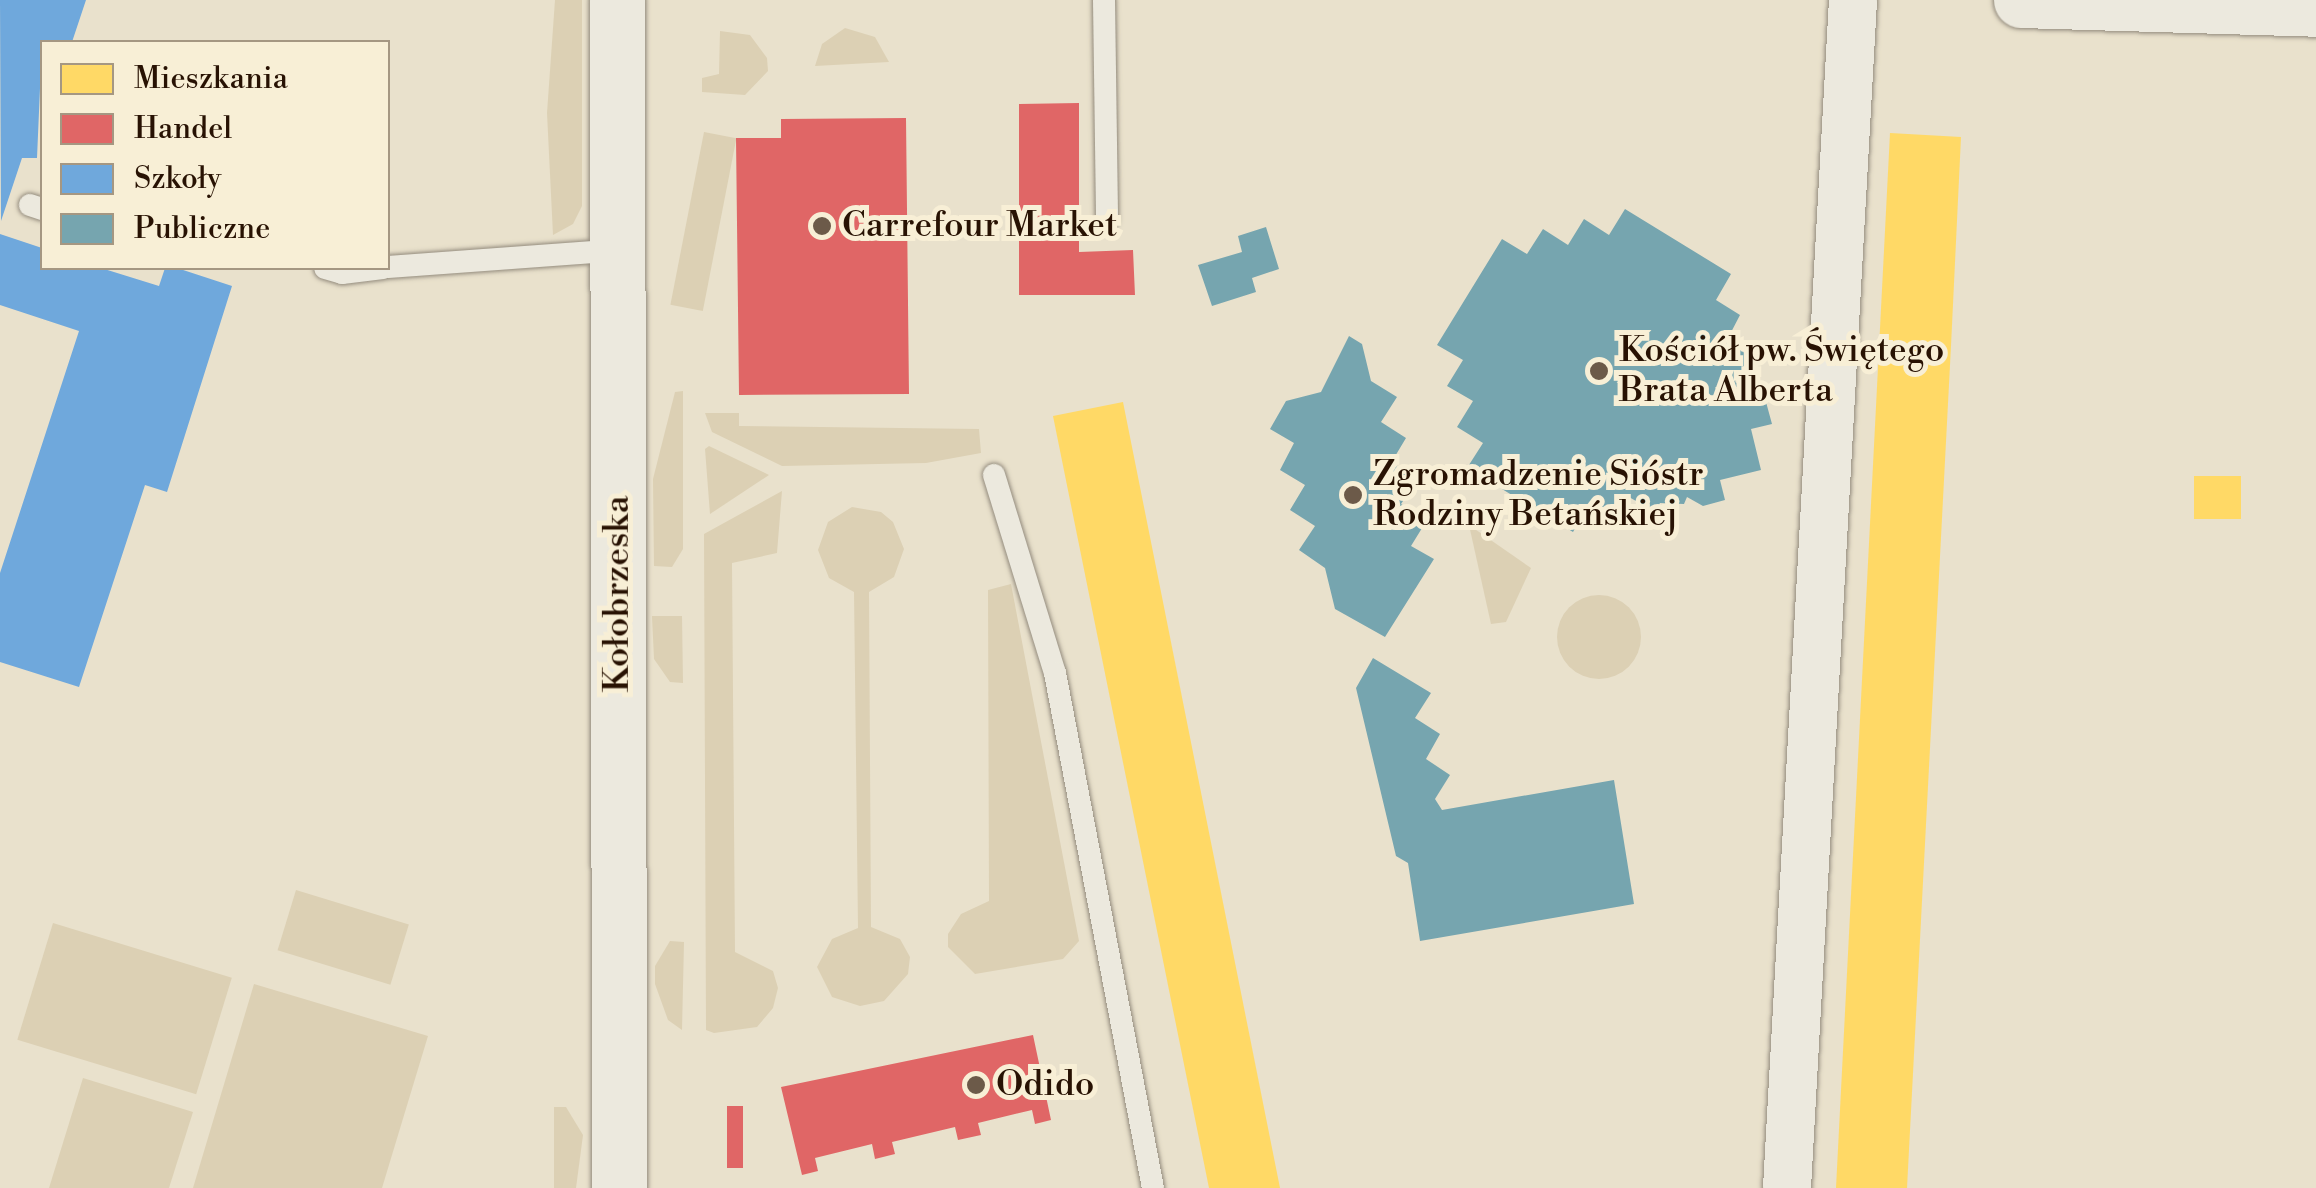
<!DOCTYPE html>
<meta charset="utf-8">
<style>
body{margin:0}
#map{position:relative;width:2316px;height:1188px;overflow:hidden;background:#e9e1cc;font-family:"Libre Bodoni",serif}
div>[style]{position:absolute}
.green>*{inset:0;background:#dcd0b4;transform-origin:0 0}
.round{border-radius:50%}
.homes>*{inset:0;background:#ffd966;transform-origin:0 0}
.shops>*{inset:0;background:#e06666;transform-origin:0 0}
.schools>*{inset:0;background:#6fa8dc}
.public>*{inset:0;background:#76a5af}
.roads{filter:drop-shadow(0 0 2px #948c7e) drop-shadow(0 0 2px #948c7e)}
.service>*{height:22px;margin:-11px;padding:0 11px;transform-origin:11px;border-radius:11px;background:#ece9de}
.minor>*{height:48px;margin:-24px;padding:0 24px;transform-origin:24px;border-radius:24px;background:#ece9de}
.tertiary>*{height:55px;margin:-27.5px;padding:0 27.5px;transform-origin:27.5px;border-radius:27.5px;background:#ece9de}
.dots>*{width:28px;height:28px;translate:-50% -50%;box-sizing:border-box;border:5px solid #f8efd6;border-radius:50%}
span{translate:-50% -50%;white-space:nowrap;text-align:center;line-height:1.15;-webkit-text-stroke:10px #f8efd6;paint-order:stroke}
.poi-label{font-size:35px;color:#281203}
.left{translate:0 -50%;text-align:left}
.street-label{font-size:35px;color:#281203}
.legend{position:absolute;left:40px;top:40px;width:350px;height:230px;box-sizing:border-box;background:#f8efd6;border:2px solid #a59782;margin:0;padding:12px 18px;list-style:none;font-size:30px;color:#281203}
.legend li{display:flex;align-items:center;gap:20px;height:50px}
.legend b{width:50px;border:2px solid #a59782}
</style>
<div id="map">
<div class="green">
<div style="clip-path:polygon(555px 0,582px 0,582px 206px,573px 224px,553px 235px,547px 113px)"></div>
<div style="clip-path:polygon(845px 28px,875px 37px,889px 62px,815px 66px,822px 44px)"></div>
<div style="clip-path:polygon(720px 31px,750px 35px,767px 58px,768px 71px,745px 95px,702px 92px,702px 78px,719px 74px)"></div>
<div style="left:704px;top:132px;width:33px;height:176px;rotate:11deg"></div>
<div style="clip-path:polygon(683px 391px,683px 549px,672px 567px,654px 566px,653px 479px,675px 392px)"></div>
<div style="clip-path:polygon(705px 413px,739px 413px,739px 426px,979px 429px,981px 453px,926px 463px,782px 466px,712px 432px)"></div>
<div style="clip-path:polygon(709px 446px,769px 475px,710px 514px,705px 449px)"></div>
<div style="clip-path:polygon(782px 491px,777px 553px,732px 563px,735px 952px,773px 971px,778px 988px,773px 1008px,757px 1027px,714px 1033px,706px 1030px,704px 534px)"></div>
<div style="clip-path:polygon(852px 507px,881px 512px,893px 522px,904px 549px,894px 577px,869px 592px,871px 927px,900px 939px,910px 957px,908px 974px,884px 1001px,860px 1006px,832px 997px,817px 967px,832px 939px,858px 928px,854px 592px,829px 578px,818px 550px,828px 522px)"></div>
<div style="clip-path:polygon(1469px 525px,1531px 568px,1506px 622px,1491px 624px)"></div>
<div style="clip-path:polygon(1011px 584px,1079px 941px,1063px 959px,975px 974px,948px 947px,948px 934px,961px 914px,989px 901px,988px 590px)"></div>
<div class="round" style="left:1557px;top:595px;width:84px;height:84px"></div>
<div style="clip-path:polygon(652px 616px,682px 616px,683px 683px,670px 682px,654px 659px)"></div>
<div style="left:296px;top:890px;width:118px;height:63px;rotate:17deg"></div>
<div style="left:53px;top:923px;width:187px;height:122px;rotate:17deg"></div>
<div style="clip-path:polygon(670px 941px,684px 942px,682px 1030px,668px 1020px,655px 984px,655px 966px)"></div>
<div style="clip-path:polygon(254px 984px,428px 1036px,382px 1188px,193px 1188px)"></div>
<div style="clip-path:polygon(83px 1078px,193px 1112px,169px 1188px,49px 1188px)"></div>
<div style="clip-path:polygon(554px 1107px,566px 1107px,583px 1135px,576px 1188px,554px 1188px)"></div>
</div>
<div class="homes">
<div style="clip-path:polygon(1890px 133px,1961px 137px,1951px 346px,1907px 1188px,1836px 1188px)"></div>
<div style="clip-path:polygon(1123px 402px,1162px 597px,1280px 1188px,1209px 1188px,1053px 416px)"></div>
<div style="left:2241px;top:476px;width:43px;height:47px;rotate:90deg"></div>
</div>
<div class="shops">
<div style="clip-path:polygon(1079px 103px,1079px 252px,1133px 250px,1135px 295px,1019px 295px,1019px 104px)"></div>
<div style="clip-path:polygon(906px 118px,909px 394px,739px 395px,736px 138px,781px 138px,781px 119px)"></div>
<div style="clip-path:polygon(1033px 1035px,1051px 1120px,1035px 1124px,1032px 1110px,978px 1123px,981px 1135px,958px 1140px,955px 1127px,892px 1142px,895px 1154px,875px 1159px,872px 1144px,815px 1158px,818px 1171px,802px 1175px,781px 1087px)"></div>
<div style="left:727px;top:1106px;width:16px;height:62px"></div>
</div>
<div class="schools">
<div style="clip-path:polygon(0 0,86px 0,72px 42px,42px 42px,37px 158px,22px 158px,1px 221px)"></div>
<div style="clip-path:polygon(0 234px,42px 248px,42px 268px,101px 268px,159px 286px,165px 268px,177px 268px,232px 286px,167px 492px,145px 485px,79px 687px,0 662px,0 573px,79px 331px,0 305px)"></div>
</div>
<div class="public">
<div style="clip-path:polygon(1625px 209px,1731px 274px,1716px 300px,1740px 315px,1726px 342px,1750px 356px,1735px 382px,1766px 402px,1772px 424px,1751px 429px,1761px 470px,1720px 480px,1725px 500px,1703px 506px,1687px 497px,1684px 504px,1660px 503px,1655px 512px,1629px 497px,1614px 522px,1588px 507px,1573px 532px,1467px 468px,1483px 443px,1457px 427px,1473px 401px,1447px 386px,1463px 360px,1437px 345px,1502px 239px,1527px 254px,1543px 229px,1568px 245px,1584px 219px,1609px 235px)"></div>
<div style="clip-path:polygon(1266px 227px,1279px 269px,1252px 278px,1256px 292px,1212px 306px,1198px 265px,1242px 252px,1238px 236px)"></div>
<div style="clip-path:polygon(1349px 336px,1362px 344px,1371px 381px,1397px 397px,1381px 422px,1406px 438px,1391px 463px,1417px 480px,1401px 504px,1427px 520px,1411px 546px,1434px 559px,1385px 637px,1335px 609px,1325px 568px,1299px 550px,1315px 526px,1290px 510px,1305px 485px,1280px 470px,1294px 443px,1270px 429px,1286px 401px,1321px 392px)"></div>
<div style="clip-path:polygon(1373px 658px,1431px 693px,1415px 718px,1440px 734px,1426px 759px,1450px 775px,1435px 799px,1442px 810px,1614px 780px,1634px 904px,1420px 941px,1408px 863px,1396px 856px,1356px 688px)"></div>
</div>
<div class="roads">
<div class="service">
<div style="left:1104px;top:0;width:219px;rotate:89.2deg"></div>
<div style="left:30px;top:205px;width:13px;rotate:18deg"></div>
<div style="left:388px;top:267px;width:230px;rotate:-4.2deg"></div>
<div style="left:325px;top:268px;width:18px;rotate:16deg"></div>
<div style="left:342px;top:273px;width:41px;rotate:-7deg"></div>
<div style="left:994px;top:475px;width:207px;rotate:72.9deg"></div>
<div style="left:1055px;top:673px;width:524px;rotate:79.23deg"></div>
</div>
<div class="minor">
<div style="left:1787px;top:1188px;width:1190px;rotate:-86.82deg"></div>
</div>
<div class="tertiary">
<div style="left:617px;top:0;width:1188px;rotate:89.9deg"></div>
<div style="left:2021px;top:0;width:295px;rotate:1.7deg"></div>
</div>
</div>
<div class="dots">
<div style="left:822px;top:226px;background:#6c5a49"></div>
<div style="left:1599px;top:371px;background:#6c5a49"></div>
<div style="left:1353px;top:495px;background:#6c5a49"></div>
<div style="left:976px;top:1085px;background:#6c5a49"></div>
</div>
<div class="poi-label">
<span class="left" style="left:842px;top:226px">Carrefour Market</span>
<span class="left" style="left:1619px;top:371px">Kościół pw. Świętego<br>Brata Alberta</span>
<span class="left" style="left:1373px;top:495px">Zgromadzenie Sióstr<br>Rodziny Betańskiej</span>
<span class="left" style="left:996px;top:1085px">Odido</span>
</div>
<div class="street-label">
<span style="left:618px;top:594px;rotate:-90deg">Kołobrzeska</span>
</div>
<ul class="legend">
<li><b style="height:28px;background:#ffd966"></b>Mieszkania</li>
<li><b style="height:28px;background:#e06666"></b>Handel</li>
<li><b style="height:28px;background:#6fa8dc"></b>Szkoły</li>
<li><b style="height:28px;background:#76a5af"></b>Publiczne</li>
</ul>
</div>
